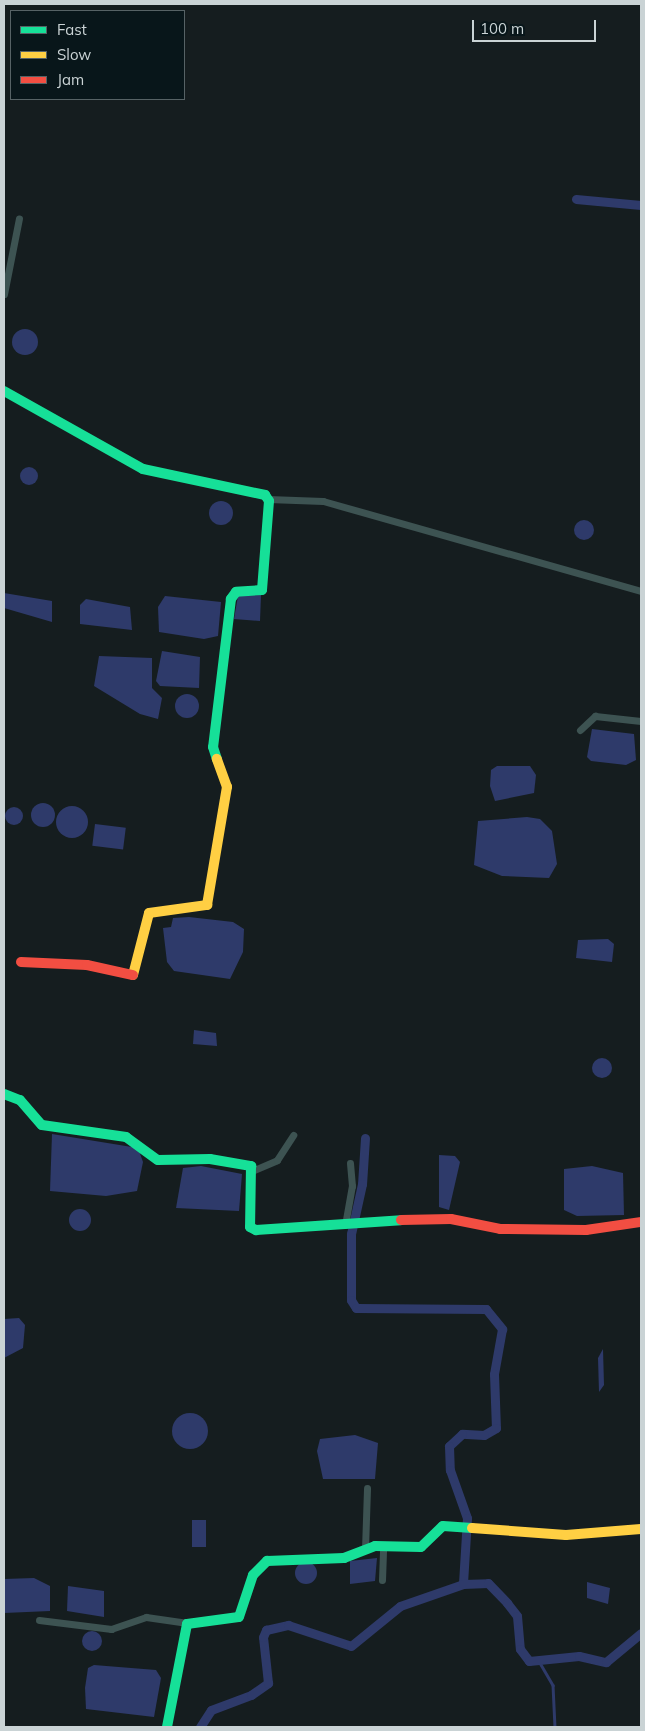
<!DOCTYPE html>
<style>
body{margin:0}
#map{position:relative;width:645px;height:1731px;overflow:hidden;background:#151d1f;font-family:Mulish,sans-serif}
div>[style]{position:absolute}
.water>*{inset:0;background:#2e3a6a;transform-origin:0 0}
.round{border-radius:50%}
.stream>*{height:2.5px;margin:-1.25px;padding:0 1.25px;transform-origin:1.25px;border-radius:1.25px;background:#2e3a6a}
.canal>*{height:9px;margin:-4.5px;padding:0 4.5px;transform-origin:4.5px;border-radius:4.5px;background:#2e3a6a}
.street>*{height:7px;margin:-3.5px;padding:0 3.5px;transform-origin:3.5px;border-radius:3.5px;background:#3d5352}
.fast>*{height:10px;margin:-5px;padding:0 5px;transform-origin:5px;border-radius:5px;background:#16e098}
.slow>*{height:10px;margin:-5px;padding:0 5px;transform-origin:5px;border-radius:5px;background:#ffcf43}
.jam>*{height:10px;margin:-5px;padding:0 5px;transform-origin:5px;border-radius:5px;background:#f24e42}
span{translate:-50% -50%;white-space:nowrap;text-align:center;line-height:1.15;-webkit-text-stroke:4.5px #08161a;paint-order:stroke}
.frame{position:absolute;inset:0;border:5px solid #cad3d5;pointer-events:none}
.legend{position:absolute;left:10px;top:10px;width:175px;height:90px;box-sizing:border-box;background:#08161a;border:1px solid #566265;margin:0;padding:6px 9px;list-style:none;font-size:15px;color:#cad3d5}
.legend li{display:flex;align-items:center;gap:10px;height:25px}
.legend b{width:25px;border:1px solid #566265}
.scale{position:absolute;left:472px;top:20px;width:124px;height:22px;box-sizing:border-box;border:2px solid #cad3d5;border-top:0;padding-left:6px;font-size:15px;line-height:18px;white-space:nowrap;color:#cad3d5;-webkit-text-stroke:4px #08161a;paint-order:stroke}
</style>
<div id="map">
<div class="water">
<div class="round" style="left:12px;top:329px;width:26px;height:26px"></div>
<div class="round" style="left:20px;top:467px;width:18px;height:18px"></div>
<div class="round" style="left:209px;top:501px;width:24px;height:24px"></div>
<div class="round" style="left:574px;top:520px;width:20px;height:20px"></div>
<div style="clip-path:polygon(4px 593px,52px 601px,52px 622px,4px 608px)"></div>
<div style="clip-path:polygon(261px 595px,260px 621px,234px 619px,238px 596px)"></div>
<div style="clip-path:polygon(165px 596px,221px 602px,218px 636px,204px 639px,159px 632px,158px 607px)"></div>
<div style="clip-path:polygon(86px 599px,130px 607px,132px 630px,80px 624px,80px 605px)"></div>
<div style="clip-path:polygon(162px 651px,200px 657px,199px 688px,160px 686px,156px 681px)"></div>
<div style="clip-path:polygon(99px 656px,152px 658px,152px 688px,162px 698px,158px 719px,140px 714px,94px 686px)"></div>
<div class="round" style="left:175px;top:694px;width:24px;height:24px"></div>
<div style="clip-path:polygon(592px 729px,634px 734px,636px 760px,626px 765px,591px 761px,587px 757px)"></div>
<div style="clip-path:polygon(497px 766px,530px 766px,536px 775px,534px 793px,495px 801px,490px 786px,491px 770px)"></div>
<div class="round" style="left:31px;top:803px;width:24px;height:24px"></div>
<div class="round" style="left:56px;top:806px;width:32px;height:32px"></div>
<div class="round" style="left:5px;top:807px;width:18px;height:18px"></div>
<div style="clip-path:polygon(527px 817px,540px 819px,552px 831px,557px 864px,549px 878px,502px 876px,474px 865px,478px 821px)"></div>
<div style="left:95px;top:824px;width:31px;height:22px;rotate:7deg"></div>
<div style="clip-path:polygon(189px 917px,233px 922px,244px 929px,243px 952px,230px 979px,174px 971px,167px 962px,163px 928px,171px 927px,173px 918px)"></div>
<div style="clip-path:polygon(608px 939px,614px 944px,612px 962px,576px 958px,578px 940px)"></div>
<div style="clip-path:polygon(194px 1030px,216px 1033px,217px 1046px,193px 1044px)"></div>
<div class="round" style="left:592px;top:1058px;width:20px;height:20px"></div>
<div style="clip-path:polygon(52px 1134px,138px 1148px,143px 1162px,137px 1191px,106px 1196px,50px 1191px)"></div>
<div style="clip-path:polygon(439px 1155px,455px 1156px,460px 1162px,449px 1210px,439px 1207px)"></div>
<div style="clip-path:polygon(201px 1166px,242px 1174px,239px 1211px,176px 1208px,183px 1168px)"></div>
<div style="clip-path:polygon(592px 1166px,623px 1173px,624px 1215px,577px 1216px,564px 1210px,564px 1169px)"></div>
<div class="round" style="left:69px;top:1209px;width:22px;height:22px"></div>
<div style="clip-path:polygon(19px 1318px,25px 1325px,23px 1348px,4px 1358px,4px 1319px)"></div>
<div style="clip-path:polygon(603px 1349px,604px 1385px,599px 1392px,598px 1358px)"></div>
<div class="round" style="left:172px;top:1413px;width:36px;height:36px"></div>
<div style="clip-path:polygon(355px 1435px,378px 1443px,375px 1479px,323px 1479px,317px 1451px,320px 1439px)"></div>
<div style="left:206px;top:1520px;width:27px;height:14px;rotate:90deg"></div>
<div style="clip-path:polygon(377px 1558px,375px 1581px,350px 1584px,350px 1561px)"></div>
<div class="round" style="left:295px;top:1562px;width:22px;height:22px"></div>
<div style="clip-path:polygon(34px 1578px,50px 1586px,50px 1611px,4px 1613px,4px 1579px)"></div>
<div style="clip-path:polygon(587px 1582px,610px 1588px,608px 1604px,587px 1598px)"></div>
<div style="clip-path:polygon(68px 1586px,104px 1591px,104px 1617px,67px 1611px)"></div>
<div class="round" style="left:82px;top:1631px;width:20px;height:20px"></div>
<div style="clip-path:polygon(94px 1665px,156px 1670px,161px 1678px,154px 1717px,86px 1709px,85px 1688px,88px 1668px)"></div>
</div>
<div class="stream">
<div style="left:539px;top:1661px;width:28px;rotate:60deg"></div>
<div style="left:553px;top:1685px;width:42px;rotate:87.3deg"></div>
</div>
<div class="canal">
<div style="left:576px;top:199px;width:65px;rotate:5.3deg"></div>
<div style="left:365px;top:1138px;width:46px;rotate:93.7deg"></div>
<div style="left:362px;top:1184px;width:51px;rotate:102.4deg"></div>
<div style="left:351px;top:1234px;width:66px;rotate:90deg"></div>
<div style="left:351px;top:1300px;width:9px;rotate:58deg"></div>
<div style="left:356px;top:1308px;width:130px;rotate:0.4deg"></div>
<div style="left:486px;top:1309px;width:26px;rotate:51deg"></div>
<div style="left:502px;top:1329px;width:46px;rotate:100.1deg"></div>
<div style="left:494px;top:1374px;width:54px;rotate:87.9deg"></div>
<div style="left:496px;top:1428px;width:14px;rotate:150deg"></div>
<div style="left:484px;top:1435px;width:22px;rotate:-177deg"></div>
<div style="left:462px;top:1434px;width:18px;rotate:137deg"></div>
<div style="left:449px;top:1446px;width:24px;rotate:88deg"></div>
<div style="left:450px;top:1470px;width:51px;rotate:70.5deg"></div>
<div style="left:467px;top:1518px;width:66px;rotate:93.5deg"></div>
<div style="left:200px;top:1727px;width:20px;rotate:-57deg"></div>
<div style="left:211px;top:1710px;width:43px;rotate:-20.6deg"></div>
<div style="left:251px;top:1695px;width:21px;rotate:-35deg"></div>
<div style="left:268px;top:1683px;width:46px;rotate:-96.2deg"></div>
<div style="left:263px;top:1637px;width:8px;rotate:-67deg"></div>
<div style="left:266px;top:1630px;width:23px;rotate:-13deg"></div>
<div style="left:288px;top:1625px;width:66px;rotate:18.4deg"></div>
<div style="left:351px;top:1646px;width:63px;rotate:-39.2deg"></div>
<div style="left:400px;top:1606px;width:67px;rotate:-19.2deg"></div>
<div style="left:463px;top:1584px;width:25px;rotate:-2deg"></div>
<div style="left:488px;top:1583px;width:28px;rotate:46deg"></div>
<div style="left:507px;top:1603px;width:16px;rotate:52deg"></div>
<div style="left:517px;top:1616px;width:33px;rotate:85deg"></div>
<div style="left:520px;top:1649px;width:15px;rotate:53deg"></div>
<div style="left:529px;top:1661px;width:50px;rotate:-5.7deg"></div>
<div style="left:579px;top:1656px;width:28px;rotate:13deg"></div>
<div style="left:606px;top:1662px;width:45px;rotate:-39.6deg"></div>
</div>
<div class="street">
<div style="left:4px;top:294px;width:77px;rotate:-78.8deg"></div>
<div style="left:268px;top:499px;width:55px;rotate:2.1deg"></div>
<div style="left:323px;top:501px;width:330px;rotate:15.8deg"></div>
<div style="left:580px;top:730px;width:21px;rotate:-43deg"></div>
<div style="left:595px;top:716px;width:46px;rotate:6.2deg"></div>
<div style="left:254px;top:1170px;width:25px;rotate:-23deg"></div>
<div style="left:277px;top:1160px;width:30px;rotate:-57deg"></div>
<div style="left:345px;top:1225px;width:40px;rotate:-80deg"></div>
<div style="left:352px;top:1186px;width:23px;rotate:-95deg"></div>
<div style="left:365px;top:1549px;width:61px;rotate:-88.1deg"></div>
<div style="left:382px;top:1580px;width:34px;rotate:-88deg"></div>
<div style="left:39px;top:1620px;width:73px;rotate:7.1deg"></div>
<div style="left:111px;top:1629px;width:37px;rotate:-19deg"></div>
<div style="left:146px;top:1617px;width:42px;rotate:8.1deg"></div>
</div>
<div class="fast">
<div style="left:4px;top:391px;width:159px;rotate:29.3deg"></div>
<div style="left:143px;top:469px;width:125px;rotate:12deg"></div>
<div style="left:265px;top:495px;width:7px;rotate:56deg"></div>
<div style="left:269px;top:501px;width:89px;rotate:94.5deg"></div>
<div style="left:262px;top:590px;width:26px;rotate:176deg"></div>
<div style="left:236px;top:592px;width:9px;rotate:126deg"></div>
<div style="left:231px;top:599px;width:149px;rotate:96.9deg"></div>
<div style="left:213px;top:747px;width:13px;rotate:72deg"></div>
<div style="left:4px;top:1094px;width:17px;rotate:21deg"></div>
<div style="left:20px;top:1100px;width:33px;rotate:49deg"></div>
<div style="left:42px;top:1125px;width:85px;rotate:8.1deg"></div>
<div style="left:126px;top:1137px;width:39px;rotate:36deg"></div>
<div style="left:158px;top:1160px;width:52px;rotate:-1.1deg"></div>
<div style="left:210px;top:1159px;width:42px;rotate:9.7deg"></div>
<div style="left:251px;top:1166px;width:61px;rotate:90.9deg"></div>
<div style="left:250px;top:1227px;width:7px;rotate:27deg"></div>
<div style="left:256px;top:1230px;width:145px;rotate:-3.9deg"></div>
<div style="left:167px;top:1727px;width:105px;rotate:-79deg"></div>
<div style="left:187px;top:1624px;width:52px;rotate:-7.7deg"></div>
<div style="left:239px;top:1617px;width:44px;rotate:-71.6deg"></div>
<div style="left:253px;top:1575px;width:20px;rotate:-45deg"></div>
<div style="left:267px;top:1561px;width:77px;rotate:-2.2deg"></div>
<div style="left:344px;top:1558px;width:33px;rotate:-21deg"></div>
<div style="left:375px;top:1546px;width:46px;rotate:1.2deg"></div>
<div style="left:421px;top:1547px;width:30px;rotate:-44deg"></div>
<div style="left:443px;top:1526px;width:29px;rotate:4deg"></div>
</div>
<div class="slow">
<div style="left:133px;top:975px;width:64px;rotate:-75.5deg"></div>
<div style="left:149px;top:913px;width:59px;rotate:-7.9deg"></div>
<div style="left:207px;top:905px;width:120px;rotate:-80.4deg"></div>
<div style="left:227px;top:787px;width:30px;rotate:-110deg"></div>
<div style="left:472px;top:1528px;width:94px;rotate:4.3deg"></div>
<div style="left:566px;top:1535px;width:75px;rotate:-4.6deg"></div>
</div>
<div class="jam">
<div style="left:21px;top:962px;width:66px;rotate:2.6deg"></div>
<div style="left:87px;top:965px;width:47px;rotate:12.3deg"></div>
<div style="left:401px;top:1220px;width:50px;rotate:-1.1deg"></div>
<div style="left:451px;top:1219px;width:50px;rotate:11.5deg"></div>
<div style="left:500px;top:1229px;width:86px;rotate:0.7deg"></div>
<div style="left:586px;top:1230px;width:56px;rotate:-8.3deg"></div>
</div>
<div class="frame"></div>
<ul class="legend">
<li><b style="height:6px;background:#16e098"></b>Fast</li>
<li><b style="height:6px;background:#ffcf43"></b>Slow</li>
<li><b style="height:6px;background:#f24e42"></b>Jam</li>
</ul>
<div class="scale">100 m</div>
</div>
